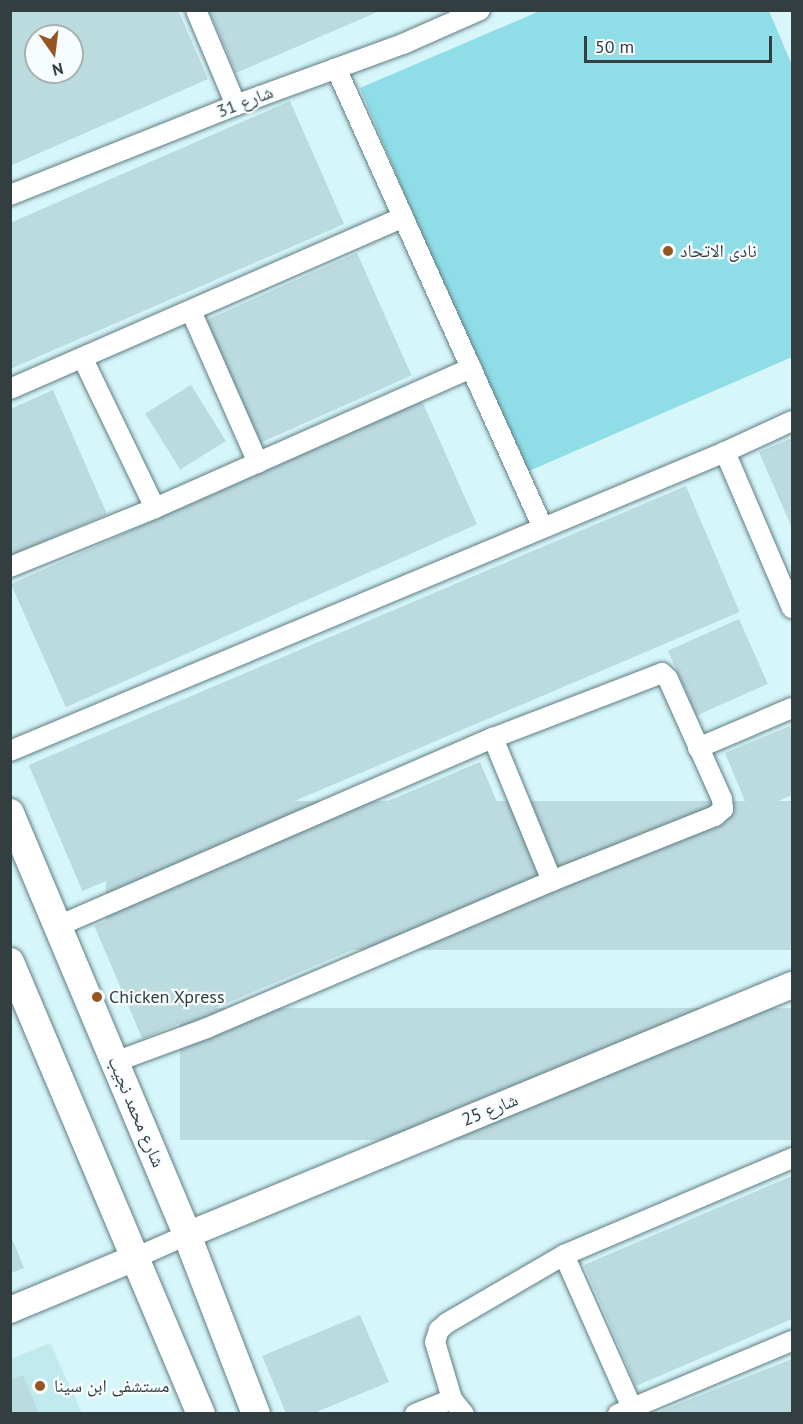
<!DOCTYPE html>
<meta charset="utf-8">
<style>
body{margin:0}
#map{position:relative;width:803px;height:1424px;overflow:hidden;background:#d6f6fa;font-family:"PT Sans","Noto Naskh Arabic",sans-serif}
div>[style]{position:absolute}
.built>*{inset:0;background:#c0eaee}
.green>*{inset:0;background:#8fdde7}
.building>*{inset:0;background:#bcdbdf;transform-origin:0 0}
.roads{filter:drop-shadow(0 0 2px #607d81) drop-shadow(0 0 2px #607d81)}
.minor>*{height:20px;margin:-10px;padding:0 10px;transform-origin:10px;border-radius:10px;background:#fff}
.tertiary>*{height:26px;margin:-13px;padding:0 13px;transform-origin:13px;border-radius:13px;background:#fff}
.secondary>*{height:28px;margin:-14px;padding:0 14px;transform-origin:14px;border-radius:14px;background:#fff}
.dots>*{width:16px;height:16px;translate:-50% -50%;box-sizing:border-box;border:3px solid #f7fdfe;border-radius:50%}
span{translate:-50% -50%;white-space:nowrap;text-align:center;line-height:1.15;-webkit-text-stroke:4.5px #f7fdfe;paint-order:stroke}
.street-label{font-size:18px;color:#323e40}
.poi-label{font-size:18px;color:#323e40}
.left{translate:0 -50%;text-align:left}
.frame{position:absolute;inset:0;border:12px solid #323e40;pointer-events:none}
.north{position:absolute;left:24px;top:24px;width:60px;height:60px;box-sizing:border-box;background:#f7fdfe;border:2px solid #a8b1b2;border-radius:50%;rotate:166deg;font-size:16px;font-weight:700;line-height:24px;text-align:center;color:#323e40}
.north::after{content:'';display:block;margin:auto;width:21px;height:27px;background:#975621;clip-path:polygon(50% 0,100% 100%,50% 72%,0 100%)}
.scale{position:absolute;left:584px;top:36px;width:188px;height:27px;box-sizing:border-box;border:3px solid #323e40;border-top:0;padding-left:8px;font-size:18px;line-height:21px;white-space:nowrap;color:#323e40;-webkit-text-stroke:4px #f7fdfe;paint-order:stroke}
</style>
<div id="map">
<div class="built">
<div style="clip-path:polygon(50px 1343px,82px 1413px,11px 1414px,11px 1359px)"></div>
</div>
<div class="green">
<div style="clip-path:polygon(540px 11px,769px 11px,792px 65px,792px 357px,522px 474px,360px 88px)"></div>
</div>
<div class="building">
<div style="clip-path:polygon(evenodd,10px 10px,178px 10px,208px 79px,10px 166px,10px 10px,36px 36px,72px 36px,72px 72px,36px 72px,36px 36px)"></div>
<div style="clip-path:polygon(209px 10px,382px 10px,236px 73px)"></div>
<div style="clip-path:polygon(290px 101px,344px 224px,10px 369px,10px 223px)"></div>
<div style="left:357px;top:253px;width:134px;height:169px;rotate:66deg"></div>
<div style="left:191px;top:385px;width:66px;height:54px;rotate:58deg"></div>
<div style="clip-path:polygon(53px 390px,107px 514px,10px 556px,10px 409px)"></div>
<div style="left:422px;top:401px;width:135px;height:450px;rotate:66deg"></div>
<div style="clip-path:polygon(792px 438px,792px 528px,759px 452px)"></div>
<div style="left:686px;top:486px;width:137px;height:714px;rotate:67deg"></div>
<div style="left:739px;top:619px;width:71px;height:78px;rotate:66deg"></div>
<div style="clip-path:polygon(790px 726px,792px 732px,792px 795px,750px 813px,725px 753px)"></div>
<div style="left:480px;top:762px;width:123px;height:419px;rotate:67deg"></div>
<div style="left:792px;top:801px;width:149px;height:686px;rotate:90deg"></div>
<div style="left:792px;top:1008px;width:132px;height:612px;rotate:90deg"></div>
<div style="clip-path:polygon(792px 1176px,792px 1319px,636px 1386px,584px 1265px)"></div>
<div style="clip-path:polygon(11px 1236px,24px 1268px,11px 1273px)"></div>
<div style="clip-path:polygon(360px 1315px,389px 1382px,314px 1413px,286px 1413px,262px 1356px)"></div>
<div style="clip-path:polygon(792px 1359px,792px 1413px,656px 1413px)"></div>
<div style="clip-path:polygon(23px 1375px,39px 1413px,10px 1413px,10px 1380px)"></div>
</div>
<div class="roads">
<div class="minor">
<div style="left:196px;top:10px;width:103px;rotate:67.2deg"></div>
<div style="left:336px;top:68px;width:504px;rotate:65.77deg"></div>
<div style="left:10px;top:195px;width:243px;rotate:-21.7deg"></div>
<div style="left:236px;top:105px;width:178px;rotate:-20.1deg"></div>
<div style="left:403px;top:44px;width:84px;rotate:-23.8deg"></div>
<div style="left:191px;top:311px;width:166px;rotate:66.2deg"></div>
<div style="left:83px;top:359px;width:165px;rotate:64.2deg"></div>
<div style="left:10px;top:389px;width:429px;rotate:-23.6deg"></div>
<div style="left:725px;top:452px;width:170px;rotate:66.8deg"></div>
<div style="left:10px;top:567px;width:157px;rotate:-22.1deg"></div>
<div style="left:155px;top:508px;width:346px;rotate:-23.9deg"></div>
<div style="left:662px;top:673px;width:8px;rotate:45deg"></div>
<div style="left:668px;top:679px;width:132px;rotate:65.8deg"></div>
<div style="left:722px;top:799px;width:10px;rotate:84deg"></div>
<div style="left:723px;top:809px;width:11px;rotate:139deg"></div>
<div style="left:715px;top:816px;width:175px;rotate:158.3deg"></div>
<div style="left:552px;top:881px;width:155px;rotate:-112.4deg"></div>
<div style="left:493px;top:738px;width:181px;rotate:-21deg"></div>
<div style="left:698px;top:748px;width:102px;rotate:-23.1deg"></div>
<div style="left:10px;top:751px;width:775px;rotate:-22.69deg"></div>
<div style="left:725px;top:452px;width:74px;rotate:-24.8deg"></div>
<div style="left:58px;top:926px;width:474px;rotate:-23.4deg"></div>
<div style="left:115px;top:1062px;width:98px;rotate:-20.3deg"></div>
<div style="left:207px;top:1028px;width:375px;rotate:-23.1deg"></div>
<div style="left:564px;top:1255px;width:167px;rotate:66deg"></div>
<div style="left:135px;top:1258px;width:57px;rotate:-23.9deg"></div>
<div style="left:415px;top:1414px;width:40px;rotate:-22deg"></div>
<div style="left:464px;top:1414px;width:19px;rotate:-129deg"></div>
<div style="left:452px;top:1399px;width:59px;rotate:-106.6deg"></div>
<div style="left:435px;top:1342px;width:13px;rotate:-72deg"></div>
<div style="left:439px;top:1330px;width:11px;rotate:-41deg"></div>
<div style="left:447px;top:1323px;width:135px;rotate:-30.2deg"></div>
<div style="left:564px;top:1255px;width:248px;rotate:-23deg"></div>
<div style="left:618px;top:1414px;width:189px;rotate:-22.8deg"></div>
</div>
<div class="tertiary">
<div style="left:187px;top:1235px;width:655px;rotate:-22.45deg"></div>
<div style="left:10px;top:1310px;width:135px;rotate:-22.6deg"></div>
</div>
<div class="secondary">
<div style="left:10px;top:813px;width:458px;rotate:67.2deg"></div>
<div style="left:187px;top:1235px;width:192px;rotate:68.9deg"></div>
<div style="left:10px;top:962px;width:491px;rotate:67.1deg"></div>
</div>
</div>
<div class="dots">
<div style="left:668px;top:251px;background:#975621"></div>
<div style="left:97px;top:997px;background:#975621"></div>
<div style="left:40px;top:1386px;background:#975621"></div>
</div>
<div class="street-label">
<span style="left:245px;top:102px;rotate:-21deg">شارع 31</span>
<span style="left:490px;top:1110px;rotate:-22deg">شارع 25</span>
<span style="left:136px;top:1112px;rotate:67deg">شارع محمد نجيب</span>
</div>
<div class="poi-label">
<span class="left" style="left:680px;top:251px">نادى الاتحاد</span>
<span class="left" style="left:109px;top:997px">Chicken Xpress</span>
<span class="left" style="left:54px;top:1386px">مستشفى ابن سينا</span>
</div>
<div class="frame"></div>
<div class="north">N</div>
<div class="scale">50 m</div>
</div>
